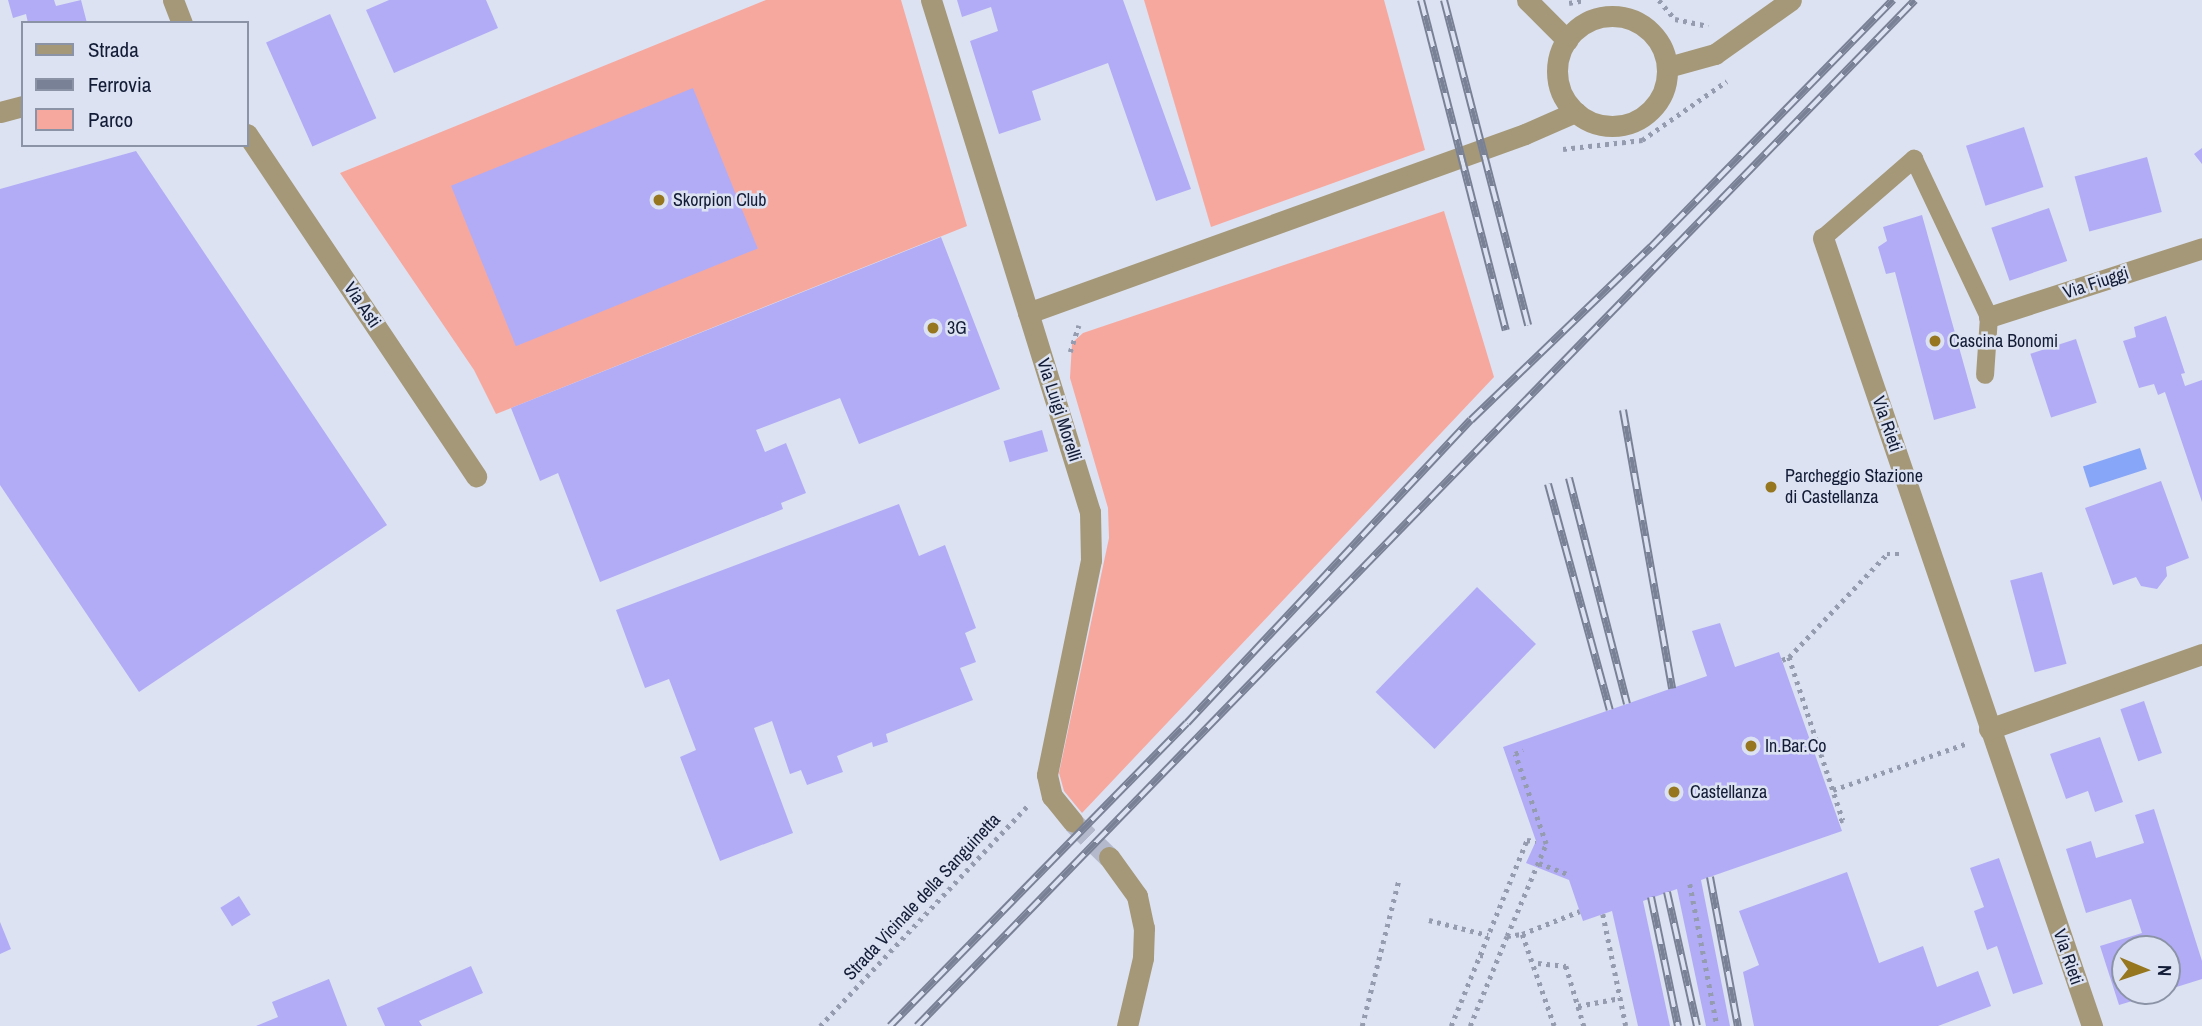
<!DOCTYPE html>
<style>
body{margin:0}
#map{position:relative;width:2202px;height:1026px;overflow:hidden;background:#dce2f1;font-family:"Archivo Narrow",sans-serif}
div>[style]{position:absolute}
.green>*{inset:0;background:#f7a89e}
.water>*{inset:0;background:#87a6f7;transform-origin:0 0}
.building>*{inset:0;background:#b2acf6;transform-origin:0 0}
.street-tunnel>*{height:21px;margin-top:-10.5px;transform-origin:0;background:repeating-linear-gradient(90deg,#b4bacc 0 21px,transparent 0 31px)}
.path>*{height:4.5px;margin-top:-2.25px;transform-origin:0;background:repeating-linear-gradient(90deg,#959caf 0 3.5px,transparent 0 8.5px)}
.lane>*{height:18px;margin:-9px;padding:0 9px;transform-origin:9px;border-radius:9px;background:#a59878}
.street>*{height:21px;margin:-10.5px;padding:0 10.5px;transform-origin:10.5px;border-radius:10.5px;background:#a59878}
.street>.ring{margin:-10.5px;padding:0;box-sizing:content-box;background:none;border:21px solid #a59878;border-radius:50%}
.rail>*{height:8px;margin-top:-4px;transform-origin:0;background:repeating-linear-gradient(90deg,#dce2f1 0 16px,#798196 0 32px);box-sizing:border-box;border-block:2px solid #798196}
.dots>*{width:19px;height:19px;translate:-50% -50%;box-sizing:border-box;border:4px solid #dce2f1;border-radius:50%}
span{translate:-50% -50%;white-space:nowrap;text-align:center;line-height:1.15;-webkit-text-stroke:5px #dce2f1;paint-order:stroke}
.poi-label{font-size:18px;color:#121c36}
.left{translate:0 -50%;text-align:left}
.street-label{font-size:18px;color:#121c36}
.legend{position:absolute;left:21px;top:21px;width:228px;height:126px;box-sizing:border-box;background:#dce2f1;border:2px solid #8b93a6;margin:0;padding:9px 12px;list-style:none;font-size:21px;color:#121c36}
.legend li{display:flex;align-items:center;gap:14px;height:35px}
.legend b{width:35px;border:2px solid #8b93a6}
.north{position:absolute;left:2111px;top:935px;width:70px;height:70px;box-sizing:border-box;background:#dce2f1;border:2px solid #8b93a6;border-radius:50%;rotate:92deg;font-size:19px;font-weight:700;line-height:28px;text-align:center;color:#121c36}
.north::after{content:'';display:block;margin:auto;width:24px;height:32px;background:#96761e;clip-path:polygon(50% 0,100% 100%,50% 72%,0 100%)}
</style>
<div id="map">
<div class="green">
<div style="clip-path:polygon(766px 0,901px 0,967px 226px,496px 414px,474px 370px,340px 173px)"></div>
<div style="clip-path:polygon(1144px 0,1384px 0,1425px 150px,1211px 227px)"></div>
<div style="clip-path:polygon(1444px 211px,1494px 377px,1082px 813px,1064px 791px,1059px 773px,1109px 538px,1108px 508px,1070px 378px,1072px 343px,1083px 333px)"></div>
</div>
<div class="water">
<div style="left:2140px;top:448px;width:22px;height:60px;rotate:72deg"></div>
</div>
<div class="building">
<div style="clip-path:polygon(8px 0,54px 0,56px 6px,81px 0,87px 23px,28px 23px,26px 14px,13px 18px)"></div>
<div style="clip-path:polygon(389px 0,486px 0,498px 28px,394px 73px,366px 10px)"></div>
<div style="clip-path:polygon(957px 0,1123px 0,1191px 189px,1156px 201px,1108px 63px,1032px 91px,1041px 120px,999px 134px,970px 41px,998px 31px,991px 7px,962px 17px)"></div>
<div style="left:330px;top:14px;width:114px;height:70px;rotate:66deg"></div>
<div style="left:693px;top:88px;width:173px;height:261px;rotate:68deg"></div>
<div style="left:2024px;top:127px;width:63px;height:61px;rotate:72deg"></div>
<div style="clip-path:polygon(2202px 148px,2202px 164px,2194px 154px)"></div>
<div style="clip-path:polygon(136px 151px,387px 525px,139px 692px,0 485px,0 189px)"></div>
<div style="left:2147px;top:157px;width:57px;height:75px;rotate:75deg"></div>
<div style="left:2049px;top:208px;width:56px;height:61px;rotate:71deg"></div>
<div style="clip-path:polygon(1922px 215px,1976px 408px,1934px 420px,1895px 272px,1886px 274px,1878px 247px,1887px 241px,1883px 227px)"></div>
<div style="clip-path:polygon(941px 237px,1000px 389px,859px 444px,840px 398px,756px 430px,765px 452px,786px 443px,806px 493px,781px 503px,783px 509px,600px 582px,558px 473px,540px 481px,511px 408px)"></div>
<div style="clip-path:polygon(2166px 316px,2185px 373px,2181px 374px,2185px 386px,2202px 380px,2202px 502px,2165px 392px,2158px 395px,2154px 384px,2139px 388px,2123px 341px,2136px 337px,2134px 327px)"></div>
<div style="left:2076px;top:339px;width:67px;height:48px;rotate:72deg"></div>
<div style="left:1042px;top:430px;width:22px;height:40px;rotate:74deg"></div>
<div style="clip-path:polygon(2161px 481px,2189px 558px,2166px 567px,2167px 576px,2157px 589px,2141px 586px,2136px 577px,2113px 585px,2085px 508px)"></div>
<div style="clip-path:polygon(899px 504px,919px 556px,945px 545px,976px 628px,965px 633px,976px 662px,960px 668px,973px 700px,886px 734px,888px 742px,873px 747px,872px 742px,837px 756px,843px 772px,807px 785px,801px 770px,790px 774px,772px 721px,754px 728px,793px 833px,720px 861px,680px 757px,696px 750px,669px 679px,645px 688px,616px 610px)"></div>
<div style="left:2042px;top:572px;width:95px;height:33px;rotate:75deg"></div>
<div style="left:1477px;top:587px;width:82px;height:146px;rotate:44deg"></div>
<div style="clip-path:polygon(1720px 623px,1735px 667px,1779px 652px,1842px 831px,1701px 880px,1730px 1026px,1706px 1026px,1677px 889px,1643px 901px,1670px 1026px,1638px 1026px,1612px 911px,1583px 921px,1569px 880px,1526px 863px,1536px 841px,1503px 747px,1707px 676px,1692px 631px)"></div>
<div style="left:2144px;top:701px;width:55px;height:25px;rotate:71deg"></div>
<div style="clip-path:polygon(2100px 737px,2123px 802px,2095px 812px,2088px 791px,2066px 799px,2050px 754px)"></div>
<div style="clip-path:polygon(2154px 809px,2202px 961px,2202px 979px,2167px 990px,2167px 949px,2125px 949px,2125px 991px,2162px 992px,2119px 1005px,2100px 946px,2142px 933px,2131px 899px,2086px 913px,2066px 849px,2091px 841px,2096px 858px,2144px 843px,2135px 815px)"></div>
<div style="clip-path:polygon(1999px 858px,2043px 984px,2013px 994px,1997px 946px,1987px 950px,1974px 911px,1984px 907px,1970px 868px)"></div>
<div style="clip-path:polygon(1847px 872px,1879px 963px,1923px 946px,1937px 987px,1978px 971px,1991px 1006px,1938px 1026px,1754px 1026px,1743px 972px,1759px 965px,1739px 911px)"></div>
<div style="left:239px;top:896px;width:22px;height:22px;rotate:58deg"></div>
<div style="clip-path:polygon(0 922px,11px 949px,0 954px)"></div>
<div style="clip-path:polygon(471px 966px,483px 993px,419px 1021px,422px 1026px,385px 1026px,377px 1008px)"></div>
<div style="clip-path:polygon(329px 979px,347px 1026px,256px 1026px,278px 1017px,272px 1002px)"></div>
</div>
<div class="street-tunnel">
<div style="left:1073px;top:822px;width:50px;rotate:44.2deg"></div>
</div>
<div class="path">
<div style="left:1659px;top:0;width:25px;rotate:50deg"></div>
<div style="left:1675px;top:19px;width:34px;rotate:12deg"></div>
<div style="left:1569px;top:3px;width:16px;rotate:-11deg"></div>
<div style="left:1563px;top:149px;width:80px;rotate:-6.5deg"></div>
<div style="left:1642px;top:140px;width:103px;rotate:-34.8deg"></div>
<div style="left:1070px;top:352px;width:28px;rotate:-72deg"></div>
<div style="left:1789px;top:657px;width:142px;rotate:-46.4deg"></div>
<div style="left:1887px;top:554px;width:15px"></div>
<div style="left:1782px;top:660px;width:8px;rotate:-23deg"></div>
<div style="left:1789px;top:657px;width:172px;rotate:71.7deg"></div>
<div style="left:1843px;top:820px;width:4px;rotate:153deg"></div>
<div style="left:1833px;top:790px;width:143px;rotate:-19.2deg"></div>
<div style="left:1539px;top:863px;width:30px;rotate:21deg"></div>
<div style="left:1690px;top:884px;width:145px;rotate:79.2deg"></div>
<div style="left:1603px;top:914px;width:114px;rotate:78.4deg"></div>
<div style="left:1429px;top:920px;width:61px;rotate:14.3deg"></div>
<div style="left:1507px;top:936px;width:100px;rotate:-67deg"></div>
<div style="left:1546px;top:844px;width:95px;rotate:-109deg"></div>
<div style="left:1515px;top:754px;width:9px;rotate:-27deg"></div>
<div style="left:1480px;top:955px;width:8px;rotate:7deg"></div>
<div style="left:1538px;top:963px;width:28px;rotate:6deg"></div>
<div style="left:1566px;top:966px;width:63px;rotate:73.3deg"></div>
<div style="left:1578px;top:1006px;width:43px;rotate:-10.8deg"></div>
<div style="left:820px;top:1026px;width:303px;rotate:-46.7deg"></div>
<div style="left:1362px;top:1026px;width:152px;rotate:-75.9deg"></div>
<div style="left:1451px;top:1026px;width:201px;rotate:-67.8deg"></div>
<div style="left:1527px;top:840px;width:9px;rotate:6deg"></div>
<div style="left:1470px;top:1026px;width:97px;rotate:-67.7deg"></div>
<div style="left:1507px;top:936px;width:15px;rotate:-8deg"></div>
<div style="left:1554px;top:1026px;width:97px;rotate:-109.2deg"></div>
<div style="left:1522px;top:934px;width:62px;rotate:-21.6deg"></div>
</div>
<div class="lane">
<div style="left:1823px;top:238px;width:121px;rotate:-41deg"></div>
<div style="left:1914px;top:159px;width:175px;rotate:64.6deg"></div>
<div style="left:1989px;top:317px;width:58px;rotate:93.9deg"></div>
</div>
<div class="street">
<div style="left:173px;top:0;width:25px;rotate:69deg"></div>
<div style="left:931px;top:0;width:536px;rotate:72.75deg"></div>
<div style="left:1090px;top:512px;width:48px;rotate:88.8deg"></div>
<div style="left:1091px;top:560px;width:219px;rotate:101.6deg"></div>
<div style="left:1047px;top:775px;width:22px;rotate:77deg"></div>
<div style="left:1052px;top:796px;width:33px;rotate:51deg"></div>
<div style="left:1527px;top:0;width:57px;rotate:45deg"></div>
<div class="ring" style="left:1557px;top:16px;width:89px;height:89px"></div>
<div style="left:1668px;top:67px;width:49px;rotate:-15.5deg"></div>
<div style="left:1715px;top:54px;width:93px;rotate:-35.4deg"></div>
<div style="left:0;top:112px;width:24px;rotate:-15deg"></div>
<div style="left:247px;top:134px;width:412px;rotate:56.2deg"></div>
<div style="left:1823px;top:238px;width:833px;rotate:71.15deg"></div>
<div style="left:1028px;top:313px;width:528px;rotate:-19.81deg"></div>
<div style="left:1525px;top:134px;width:55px;rotate:-23.7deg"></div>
<div style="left:1989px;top:317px;width:224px;rotate:-17.9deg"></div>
<div style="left:1989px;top:729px;width:226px;rotate:-19.4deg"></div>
<div style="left:1109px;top:857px;width:48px;rotate:54.3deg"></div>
<div style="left:1137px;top:896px;width:33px;rotate:78deg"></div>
<div style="left:1144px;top:928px;width:30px;rotate:92deg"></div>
<div style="left:1143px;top:958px;width:70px;rotate:103.2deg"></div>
</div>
<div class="rail">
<div style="left:1421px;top:0;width:341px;rotate:75.6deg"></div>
<div style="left:1444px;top:0;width:336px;rotate:75.5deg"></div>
<div style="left:1623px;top:410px;width:283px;rotate:80deg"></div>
<div style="left:1569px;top:478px;width:233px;rotate:75.6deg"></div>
<div style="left:1548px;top:484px;width:234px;rotate:74.7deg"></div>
<div style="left:1710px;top:877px;width:152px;rotate:79.4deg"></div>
<div style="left:1667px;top:892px;width:137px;rotate:77.4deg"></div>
<div style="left:1651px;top:897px;width:132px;rotate:78.2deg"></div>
<div style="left:890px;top:1026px;width:424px;rotate:-45.6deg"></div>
<div style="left:1187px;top:723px;width:415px;rotate:-46.9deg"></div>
<div style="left:1471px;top:420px;width:250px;rotate:-43.9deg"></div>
<div style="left:1651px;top:247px;width:346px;rotate:-45.6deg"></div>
<div style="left:917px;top:1026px;width:1431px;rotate:-45.79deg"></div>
</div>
<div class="dots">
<div style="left:659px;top:200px;background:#96761e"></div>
<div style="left:933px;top:328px;background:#96761e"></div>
<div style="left:1935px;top:341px;background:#96761e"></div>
<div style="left:1771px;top:487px;background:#96761e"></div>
<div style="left:1751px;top:746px;background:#96761e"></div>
<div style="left:1674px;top:792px;background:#96761e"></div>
</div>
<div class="poi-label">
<span class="left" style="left:673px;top:200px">Skorpion Club</span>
<span class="left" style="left:947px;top:328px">3G</span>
<span class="left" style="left:1949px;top:341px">Cascina Bonomi</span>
<span class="left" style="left:1785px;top:487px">Parcheggio Stazione<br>di Castellanza</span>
<span class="left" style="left:1765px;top:746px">In.Bar.Co</span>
<span class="left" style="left:1690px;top:792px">Castellanza</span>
</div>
<div class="street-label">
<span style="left:2096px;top:283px;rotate:-18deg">Via Fiuggi</span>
<span style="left:362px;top:305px;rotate:56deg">Via Asti</span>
<span style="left:1059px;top:410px;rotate:72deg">Via Luigi Morelli</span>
<span style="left:1887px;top:424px;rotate:71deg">Via Rieti</span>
<span style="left:922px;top:897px;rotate:-47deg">Strada Vicinale della Sanguinetta</span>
<span style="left:2068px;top:957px;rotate:71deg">Via Rieti</span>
</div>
<ul class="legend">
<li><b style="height:9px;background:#a59878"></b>Strada</li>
<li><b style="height:9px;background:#798196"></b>Ferrovia</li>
<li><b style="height:19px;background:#f7a89e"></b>Parco</li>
</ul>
<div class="north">N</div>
</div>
